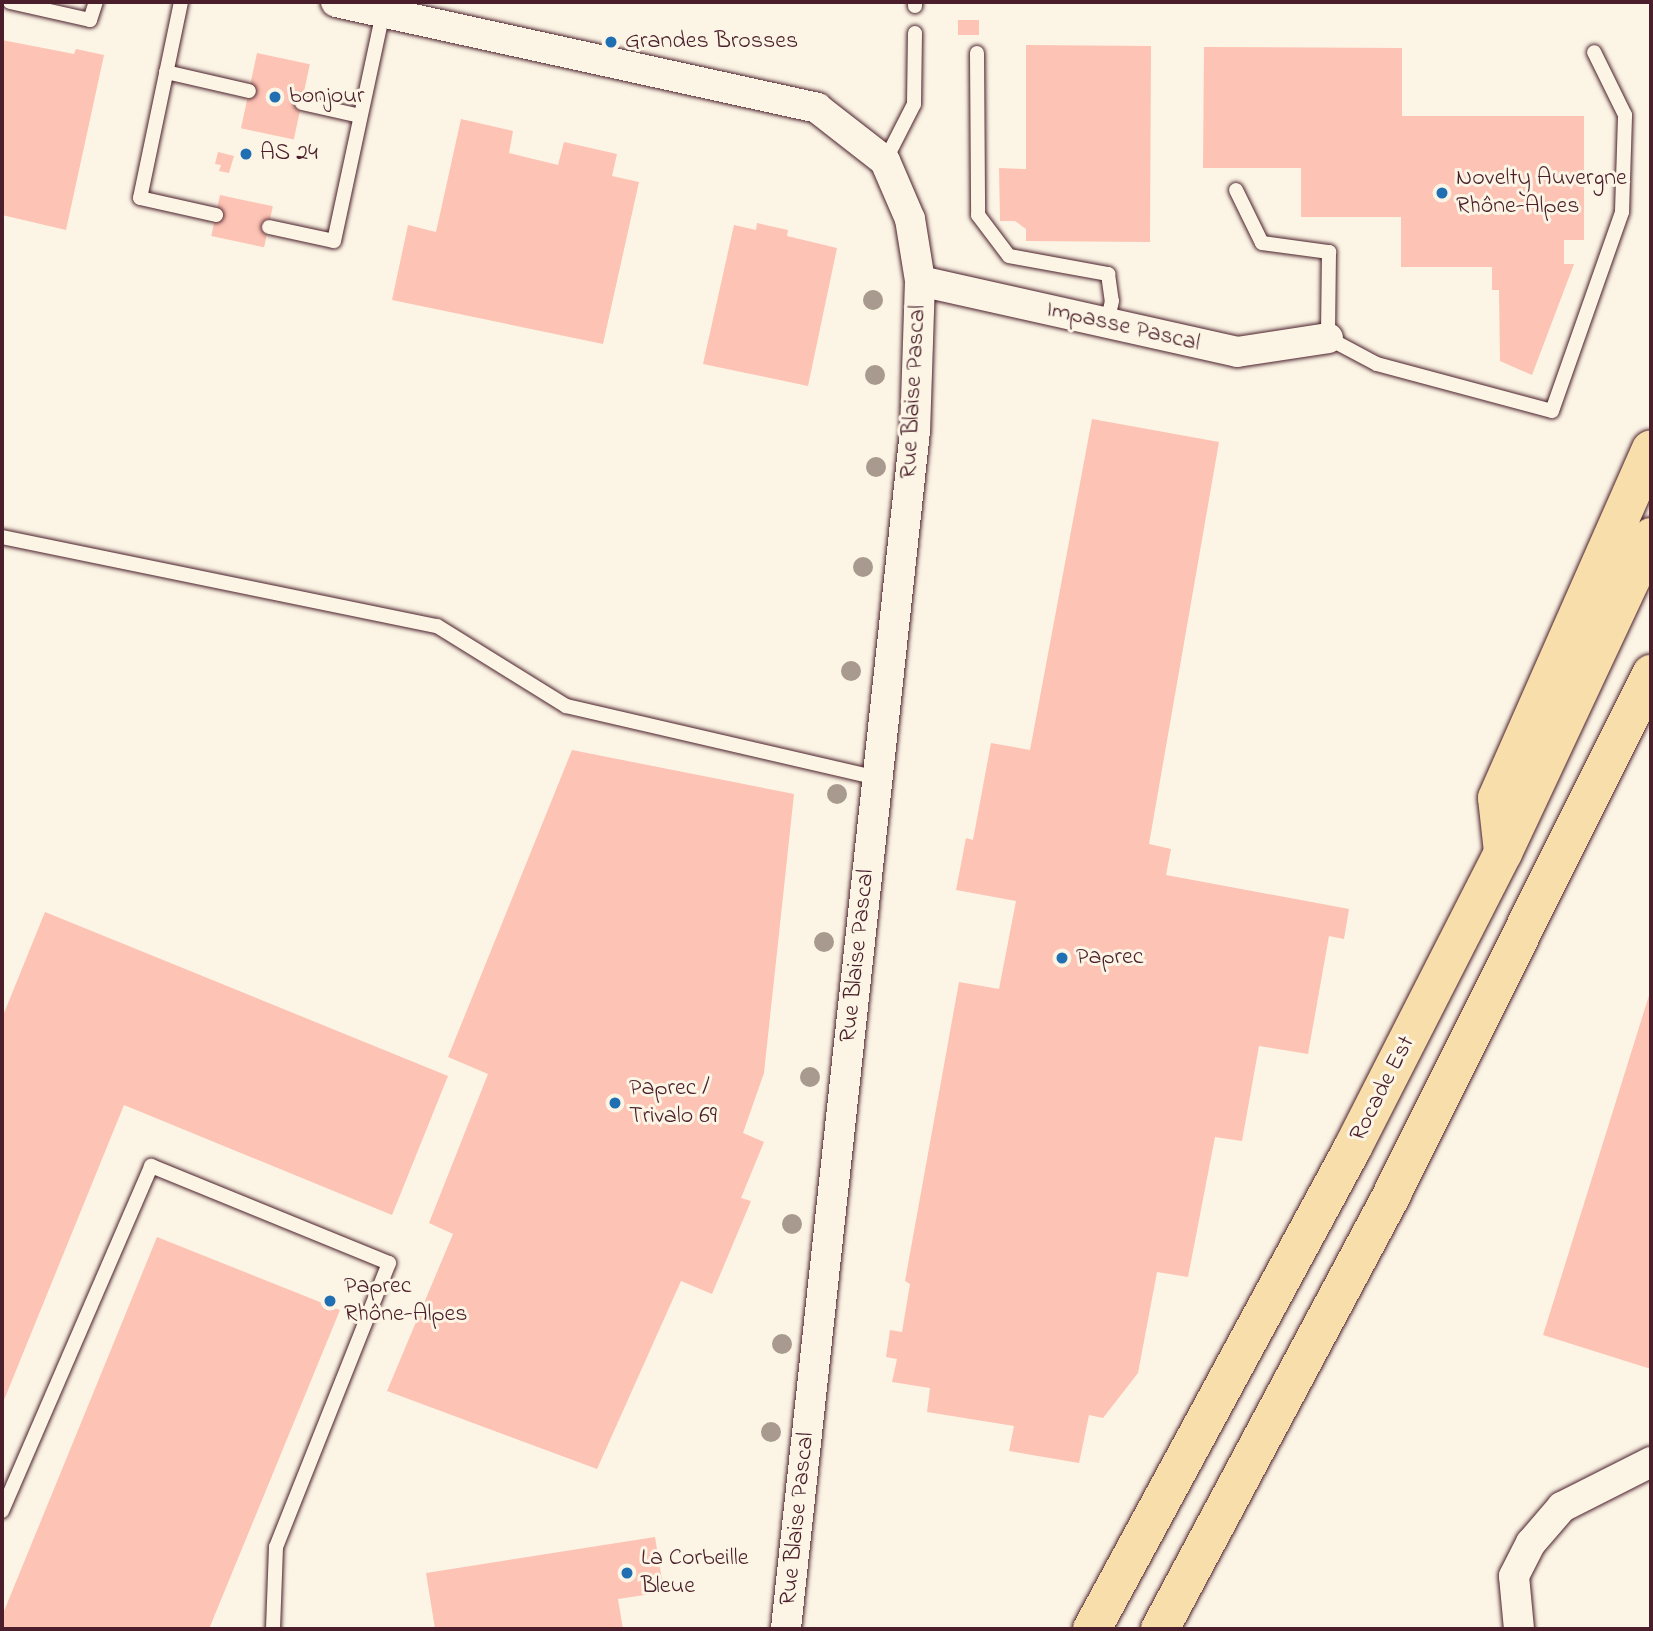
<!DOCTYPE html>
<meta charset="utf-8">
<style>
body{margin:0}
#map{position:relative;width:1653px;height:1631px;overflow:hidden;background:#fcf5e5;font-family:"Indie Flower",sans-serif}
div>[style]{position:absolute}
.building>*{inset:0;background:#fdc3b4;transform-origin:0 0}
.roads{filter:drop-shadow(0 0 2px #4a1f2b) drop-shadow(0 0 2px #4a1f2b)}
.service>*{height:14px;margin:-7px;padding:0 7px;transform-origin:7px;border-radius:7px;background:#fcf5e5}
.minor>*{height:30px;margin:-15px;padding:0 15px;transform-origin:15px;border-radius:15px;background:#fcf5e5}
.trunk>*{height:38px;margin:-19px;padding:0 19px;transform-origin:19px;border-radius:19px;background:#f8deab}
.trees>*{width:20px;height:20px;margin:-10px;border-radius:50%;background:#a99a8f}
.dots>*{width:19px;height:19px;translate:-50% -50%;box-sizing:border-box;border:4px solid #fcf5e5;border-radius:50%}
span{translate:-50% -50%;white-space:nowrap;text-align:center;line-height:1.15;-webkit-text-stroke:6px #fcf5e5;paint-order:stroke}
.poi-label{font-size:24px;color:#4a1f2b}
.left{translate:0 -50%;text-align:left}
.street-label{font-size:24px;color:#4a1f2b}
.frame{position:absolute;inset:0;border:4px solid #4a1f2b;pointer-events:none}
</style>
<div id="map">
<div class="building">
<div style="left:958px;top:20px;width:21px;height:15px"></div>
<div style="clip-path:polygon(2px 40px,74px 54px,76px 49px,104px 55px,66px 230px,2px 215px)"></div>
<div style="clip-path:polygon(1026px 45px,1151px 46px,1150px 242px,1026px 241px,1026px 229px,1015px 221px,1000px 221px,999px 168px,1026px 169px)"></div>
<div style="clip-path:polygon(1204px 47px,1402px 48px,1402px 116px,1584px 116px,1584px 240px,1564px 240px,1564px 264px,1574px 264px,1532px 375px,1500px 361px,1499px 290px,1492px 290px,1492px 267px,1401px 267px,1401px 217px,1301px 217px,1301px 168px,1203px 168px)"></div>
<div style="left:257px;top:53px;width:54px;height:77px;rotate:12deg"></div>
<div style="clip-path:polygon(461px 119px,513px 131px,509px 153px,558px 165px,564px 142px,617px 154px,612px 176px,639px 182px,603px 344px,392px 300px,408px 225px,436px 232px)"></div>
<div style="clip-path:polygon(218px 152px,234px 156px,229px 173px,219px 171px,221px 165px,215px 164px)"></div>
<div style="left:220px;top:195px;width:54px;height:42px;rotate:12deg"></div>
<div style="clip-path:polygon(757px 223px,788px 230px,787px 236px,837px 248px,808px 386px,703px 364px,734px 225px,756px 230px)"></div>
<div style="clip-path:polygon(1092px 419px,1219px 442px,1149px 844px,1171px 849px,1166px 875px,1349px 909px,1344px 939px,1329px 936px,1308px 1054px,1259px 1046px,1242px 1141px,1215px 1137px,1188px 1277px,1157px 1272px,1138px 1373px,1103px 1418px,1089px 1415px,1079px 1463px,1009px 1451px,1014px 1426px,927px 1412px,930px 1388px,892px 1382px,897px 1359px,886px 1357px,890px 1330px,902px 1332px,910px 1284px,905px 1281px,959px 982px,999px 989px,1016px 901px,956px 890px,966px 838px,973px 840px,991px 743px,1030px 750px)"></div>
<div style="clip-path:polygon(572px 750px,794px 794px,764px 1073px,743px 1133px,764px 1142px,741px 1198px,751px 1201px,712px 1294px,681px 1281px,597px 1469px,387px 1391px,453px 1234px,429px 1223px,488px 1074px,448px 1057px)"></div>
<div style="clip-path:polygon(45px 912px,448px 1076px,392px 1215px,124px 1105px,2px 1405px,2px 1018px)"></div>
<div style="clip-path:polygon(1651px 989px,1651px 1369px,1543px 1335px)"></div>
<div style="clip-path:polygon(157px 1237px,340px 1310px,209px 1629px,2px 1629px,2px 1616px)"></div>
<div style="clip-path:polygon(655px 1537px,664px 1592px,618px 1599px,623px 1629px,435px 1629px,426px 1573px)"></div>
</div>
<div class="roads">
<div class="service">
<div style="left:10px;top:2px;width:82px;rotate:12.7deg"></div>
<div style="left:90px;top:20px;width:19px;rotate:-72deg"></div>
<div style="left:181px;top:2px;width:200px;rotate:101.8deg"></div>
<div style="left:140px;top:198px;width:78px;rotate:12.6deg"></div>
<div style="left:915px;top:2px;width:4px;rotate:90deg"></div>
<div style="left:977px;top:53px;width:162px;rotate:89.6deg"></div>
<div style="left:978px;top:215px;width:51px;rotate:52.9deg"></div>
<div style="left:1009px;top:256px;width:101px;rotate:10.3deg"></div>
<div style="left:1108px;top:274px;width:27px;rotate:82deg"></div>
<div style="left:1112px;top:301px;width:23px;rotate:103deg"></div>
<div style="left:166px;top:72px;width:85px;rotate:12.9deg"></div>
<div style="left:302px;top:103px;width:59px;rotate:12.6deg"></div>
<div style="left:885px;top:161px;width:64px;rotate:-63deg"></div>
<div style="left:914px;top:104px;width:71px;rotate:-89.2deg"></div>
<div style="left:1236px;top:190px;width:59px;rotate:63.9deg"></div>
<div style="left:1262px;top:243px;width:68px;rotate:7.7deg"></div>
<div style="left:1329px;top:252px;width:86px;rotate:90.7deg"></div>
<div style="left:1328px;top:338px;width:55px;rotate:28deg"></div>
<div style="left:1377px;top:364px;width:181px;rotate:15deg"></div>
<div style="left:1552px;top:411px;width:211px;rotate:-70.6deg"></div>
<div style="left:1622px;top:212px;width:97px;rotate:-88.2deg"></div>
<div style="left:1625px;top:115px;width:70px;rotate:-116.2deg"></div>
<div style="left:269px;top:227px;width:66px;rotate:12.2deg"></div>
<div style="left:334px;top:241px;width:234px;rotate:-77.9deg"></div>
<div style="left:2px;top:537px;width:444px;rotate:11.6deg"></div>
<div style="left:437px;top:626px;width:152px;rotate:31.8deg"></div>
<div style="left:566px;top:706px;width:319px;rotate:13deg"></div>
<div style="left:2px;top:1511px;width:376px;rotate:-66.6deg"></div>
<div style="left:151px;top:1166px;width:257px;rotate:22.2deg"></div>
<div style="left:389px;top:1263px;width:306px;rotate:111.7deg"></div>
<div style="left:276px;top:1547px;width:82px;rotate:92.1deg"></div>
</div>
<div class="minor">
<div style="left:336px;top:2px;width:493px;rotate:12.4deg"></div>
<div style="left:817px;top:108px;width:86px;rotate:37.9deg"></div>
<div style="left:885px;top:161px;width:63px;rotate:66.7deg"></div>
<div style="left:910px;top:219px;width:63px;rotate:80.8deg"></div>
<div style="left:920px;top:281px;width:150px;rotate:91.9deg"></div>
<div style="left:915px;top:431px;width:1205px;rotate:96.15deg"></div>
<div style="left:920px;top:281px;width:325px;rotate:12.6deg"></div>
<div style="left:1237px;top:352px;width:92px;rotate:-8.7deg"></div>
<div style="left:1519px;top:1629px;width:53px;rotate:-95.4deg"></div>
<div style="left:1514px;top:1576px;width:37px;rotate:-63deg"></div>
<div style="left:1531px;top:1543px;width:48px;rotate:-49.3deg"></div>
<div style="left:1562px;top:1507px;width:100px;rotate:-26.8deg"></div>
</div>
<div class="trunk">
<div style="left:1503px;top:852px;width:54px;rotate:-96.3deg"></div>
<div style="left:1497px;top:798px;width:381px;rotate:-66.2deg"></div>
<div style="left:1092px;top:1629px;width:548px;rotate:-61.56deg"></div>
<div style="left:1353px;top:1147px;width:330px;rotate:-63deg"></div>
<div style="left:1503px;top:853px;width:349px;rotate:-64.9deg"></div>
<div style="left:1160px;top:1629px;width:495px;rotate:-61.9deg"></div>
<div style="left:1393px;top:1192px;width:579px;rotate:-63.52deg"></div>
</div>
</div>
<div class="trees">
<div style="left:873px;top:300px"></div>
<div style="left:875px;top:375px"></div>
<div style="left:876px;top:467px"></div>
<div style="left:863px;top:567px"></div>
<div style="left:851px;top:671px"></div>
<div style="left:837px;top:794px"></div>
<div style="left:824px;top:942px"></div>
<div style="left:810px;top:1077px"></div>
<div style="left:792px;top:1224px"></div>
<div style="left:782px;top:1344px"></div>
<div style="left:771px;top:1432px"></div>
</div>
<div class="dots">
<div style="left:611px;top:42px;background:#1f6fb2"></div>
<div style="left:275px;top:97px;background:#1f6fb2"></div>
<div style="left:246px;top:154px;background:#1f6fb2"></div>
<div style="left:1442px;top:193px;background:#1f6fb2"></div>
<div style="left:1062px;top:958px;background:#1f6fb2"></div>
<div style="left:615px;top:1103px;background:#1f6fb2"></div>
<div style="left:330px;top:1301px;background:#1f6fb2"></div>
<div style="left:627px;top:1573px;background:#1f6fb2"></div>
</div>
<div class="poi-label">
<span class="left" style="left:625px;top:42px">Grandes Brosses</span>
<span class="left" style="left:289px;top:97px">bonjour</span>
<span class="left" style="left:260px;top:154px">AS 24</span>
<span class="left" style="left:1456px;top:193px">Novelty Auvergne<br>Rhône-Alpes</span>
<span class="left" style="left:1076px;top:958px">Paprec</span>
<span class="left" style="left:629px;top:1103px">Paprec /<br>Trivalo 69</span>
<span class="left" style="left:344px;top:1301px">Paprec<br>Rhône-Alpes</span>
<span class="left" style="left:641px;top:1573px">La Corbeille<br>Bleue</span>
</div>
<div class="street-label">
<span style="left:1123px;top:327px;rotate:13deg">Impasse Pascal</span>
<span style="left:914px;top:392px;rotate:-87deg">Rue Blaise Pascal</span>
<span style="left:858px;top:956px;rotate:-84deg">Rue Blaise Pascal</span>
<span style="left:1383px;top:1089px;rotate:-63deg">Rocade Est</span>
<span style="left:798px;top:1519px;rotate:-84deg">Rue Blaise Pascal</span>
</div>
<div class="frame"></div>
</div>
